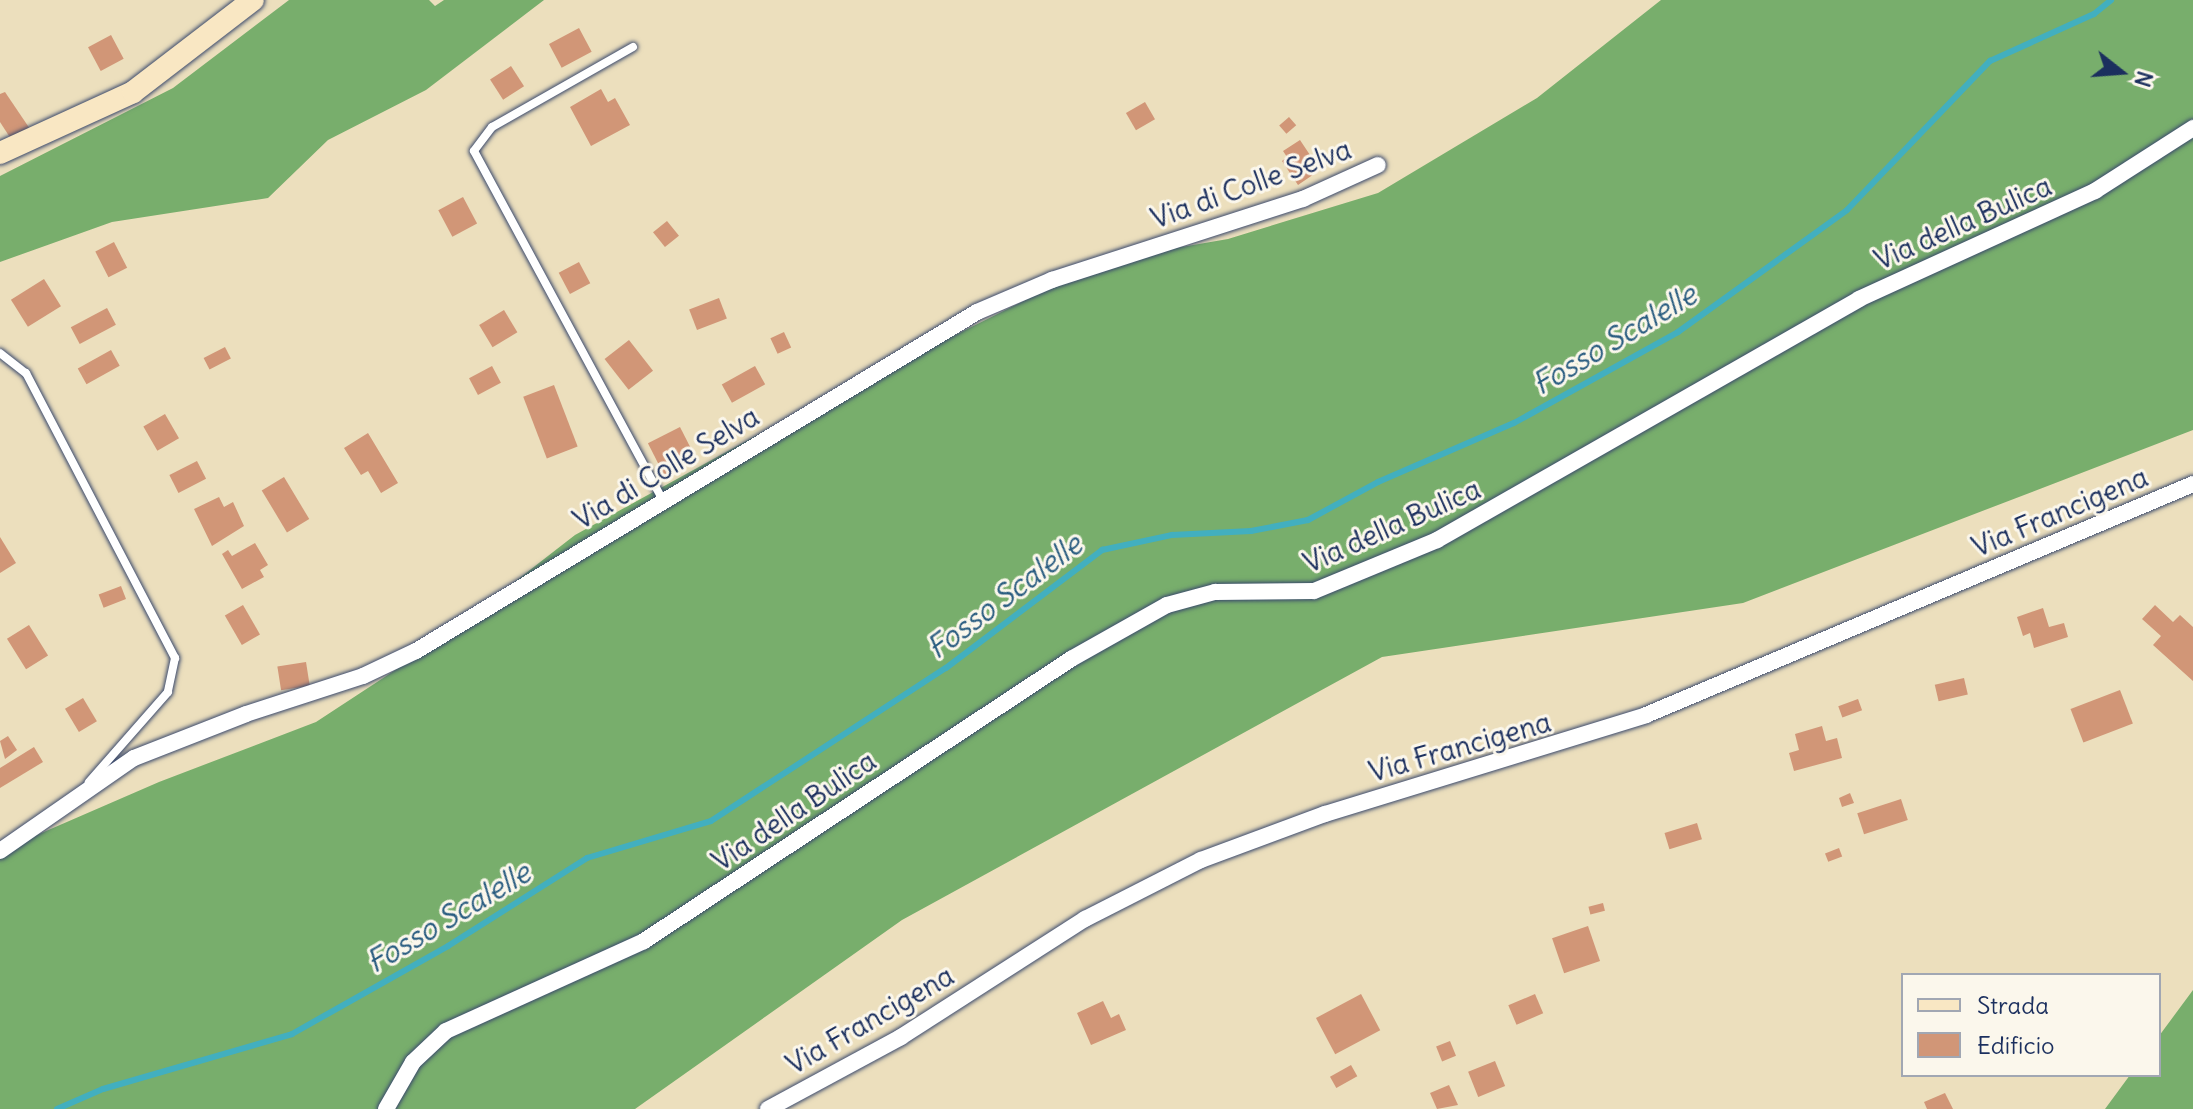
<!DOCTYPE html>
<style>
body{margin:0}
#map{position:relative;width:2193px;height:1109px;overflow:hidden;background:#ecdfbd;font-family:Delius,sans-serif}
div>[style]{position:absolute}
.forest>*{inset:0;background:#78ae6c}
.stream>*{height:6px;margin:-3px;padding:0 3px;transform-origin:3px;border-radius:3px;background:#42afbf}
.building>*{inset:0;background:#d19677;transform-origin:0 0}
.roads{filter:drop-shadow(0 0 2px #3a496c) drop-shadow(0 0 2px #3a496c)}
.lane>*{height:8px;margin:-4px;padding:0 4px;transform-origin:4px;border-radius:4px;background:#fff}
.street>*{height:16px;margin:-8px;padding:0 8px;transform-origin:8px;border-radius:8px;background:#fff}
.secondary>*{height:22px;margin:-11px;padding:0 11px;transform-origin:11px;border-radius:11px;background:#f9e7c3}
span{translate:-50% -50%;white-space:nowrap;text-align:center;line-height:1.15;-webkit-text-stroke:6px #fbf7ec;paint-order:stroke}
.street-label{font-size:28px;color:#1b2f5e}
.water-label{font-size:30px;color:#295c80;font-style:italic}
.legend{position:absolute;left:1901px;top:973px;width:260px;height:104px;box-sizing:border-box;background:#fbf7ec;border:2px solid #a1a7b3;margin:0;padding:10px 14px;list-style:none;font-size:24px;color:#1b2f5e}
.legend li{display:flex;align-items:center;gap:16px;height:40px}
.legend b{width:40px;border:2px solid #a1a7b3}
.north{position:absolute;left:2081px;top:32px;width:80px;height:80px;-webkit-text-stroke:6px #fbf7ec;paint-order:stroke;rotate:107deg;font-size:22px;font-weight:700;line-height:32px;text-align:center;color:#1b2f5e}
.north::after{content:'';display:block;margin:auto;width:28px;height:36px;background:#1b2f5e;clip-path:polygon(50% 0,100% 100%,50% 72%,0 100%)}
</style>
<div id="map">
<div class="forest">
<div style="clip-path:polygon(289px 0,429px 0,435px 6px,444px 0,544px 0,426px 90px,328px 140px,268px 198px,112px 222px,0 262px,0 176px,173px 88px)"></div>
<div style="clip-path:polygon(1661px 0,2193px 0,2193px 430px,1743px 603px,1382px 657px,902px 920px,635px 1109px,0 1109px,0 851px,159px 782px,316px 722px,432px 646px,575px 535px,777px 424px,1106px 260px,1228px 239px,1378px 193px,1537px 98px)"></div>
<div style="clip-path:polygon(2193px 990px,2193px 1109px,2105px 1109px,2130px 1075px,2159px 1075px,2159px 1036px)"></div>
</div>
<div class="stream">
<div style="left:57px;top:1109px;width:50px;rotate:-23.5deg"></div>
<div style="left:103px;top:1089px;width:197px;rotate:-16.2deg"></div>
<div style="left:292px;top:1034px;width:179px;rotate:-29.4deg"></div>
<div style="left:448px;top:946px;width:165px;rotate:-32.3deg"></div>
<div style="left:587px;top:858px;width:129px;rotate:-16.6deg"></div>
<div style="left:711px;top:821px;width:280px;rotate:-33.1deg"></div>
<div style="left:946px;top:668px;width:196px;rotate:-37.1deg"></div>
<div style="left:1102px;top:550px;width:72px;rotate:-12.1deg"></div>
<div style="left:1172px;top:535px;width:79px;rotate:-2.9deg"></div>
<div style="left:1251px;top:531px;width:58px;rotate:-10.9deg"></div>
<div style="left:1308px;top:520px;width:80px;rotate:-28.5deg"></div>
<div style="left:1378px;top:482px;width:148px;rotate:-23.5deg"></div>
<div style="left:1514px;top:423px;width:188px;rotate:-29deg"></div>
<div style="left:1678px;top:332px;width:208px;rotate:-35.8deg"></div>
<div style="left:1847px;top:210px;width:207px;rotate:-46.2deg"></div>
<div style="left:1990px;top:61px;width:114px;rotate:-24.3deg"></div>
<div style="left:2094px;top:14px;width:22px;rotate:-39deg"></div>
</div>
<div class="building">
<div style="left:579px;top:28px;width:27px;height:34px;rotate:62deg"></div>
<div style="left:111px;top:35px;width:27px;height:26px;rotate:62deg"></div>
<div style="left:511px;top:66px;width:24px;height:25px;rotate:57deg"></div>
<div style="clip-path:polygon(601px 89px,608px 102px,615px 98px,630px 125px,591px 146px,570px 107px)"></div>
<div style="clip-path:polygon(5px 92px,30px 129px,11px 139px,0 122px,0 94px)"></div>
<div style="left:1145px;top:102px;width:20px;height:22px;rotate:60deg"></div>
<div style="left:1289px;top:117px;width:11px;height:13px;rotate:49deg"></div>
<div style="clip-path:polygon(1300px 140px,1320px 170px,1298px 185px,1282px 161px,1287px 157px,1283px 151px)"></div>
<div style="left:463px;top:197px;width:30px;height:28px;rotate:62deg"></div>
<div style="left:667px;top:221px;width:19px;height:18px;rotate:51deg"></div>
<div style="left:114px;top:242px;width:29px;height:21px;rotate:63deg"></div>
<div style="left:579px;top:262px;width:24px;height:23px;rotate:62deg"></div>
<div style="left:44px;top:279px;width:32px;height:39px;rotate:58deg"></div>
<div style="left:719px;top:298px;width:22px;height:32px;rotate:69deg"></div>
<div style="left:107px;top:308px;width:19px;height:41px;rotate:62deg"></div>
<div style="left:504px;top:310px;width:26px;height:29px;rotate:59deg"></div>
<div style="left:784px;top:332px;width:17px;height:15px;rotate:65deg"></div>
<div style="left:629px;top:340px;width:39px;height:31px;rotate:52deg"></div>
<div style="left:225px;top:347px;width:13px;height:24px;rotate:63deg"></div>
<div style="left:111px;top:350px;width:18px;height:38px;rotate:61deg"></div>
<div style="left:492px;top:366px;width:19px;height:26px;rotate:62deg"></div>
<div style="left:755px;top:366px;width:21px;height:38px;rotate:61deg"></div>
<div style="left:554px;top:385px;width:66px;height:33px;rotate:69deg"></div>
<div style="left:165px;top:414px;width:28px;height:25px;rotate:60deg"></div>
<div style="left:680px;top:427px;width:37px;height:36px;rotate:63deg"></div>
<div style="clip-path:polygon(368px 433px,398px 483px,381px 493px,368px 471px,361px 475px,344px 448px)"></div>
<div style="left:197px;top:461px;width:20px;height:31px;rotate:63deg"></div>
<div style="left:284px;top:477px;width:49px;height:26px;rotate:59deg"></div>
<div style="clip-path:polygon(219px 497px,224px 507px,233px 502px,244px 526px,212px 546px,194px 509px)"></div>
<div style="clip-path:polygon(0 537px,16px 563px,0 573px)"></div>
<div style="clip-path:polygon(255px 543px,268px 565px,260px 570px,264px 577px,242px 589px,222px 554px,228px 550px,232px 556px)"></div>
<div style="left:121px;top:586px;width:14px;height:24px;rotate:69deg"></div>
<div style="left:243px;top:605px;width:34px;height:21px;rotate:60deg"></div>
<div style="clip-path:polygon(2155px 605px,2173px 622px,2180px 615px,2193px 627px,2193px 681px,2153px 645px,2161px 636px,2142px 619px)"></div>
<div style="clip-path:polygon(2043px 608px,2049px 627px,2064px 623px,2068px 637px,2034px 648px,2030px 633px,2023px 636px,2017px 617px)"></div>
<div style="left:29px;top:625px;width:36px;height:26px;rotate:58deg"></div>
<div style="left:306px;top:662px;width:24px;height:29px;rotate:81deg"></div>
<div style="left:1964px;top:678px;width:17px;height:30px;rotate:77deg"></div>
<div style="left:2120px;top:690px;width:36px;height:53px;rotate:69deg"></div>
<div style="left:83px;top:698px;width:27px;height:21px;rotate:59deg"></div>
<div style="left:1858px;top:699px;width:12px;height:21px;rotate:70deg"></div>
<div style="clip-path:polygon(1822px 726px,1826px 741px,1837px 738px,1842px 758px,1794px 771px,1789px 753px,1799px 750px,1795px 734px)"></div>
<div style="clip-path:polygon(8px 736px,17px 750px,5px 759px,0 741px)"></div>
<div style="clip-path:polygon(34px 747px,43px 762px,0 788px,0 768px)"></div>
<div style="clip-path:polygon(1850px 793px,1854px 803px,1842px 807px,1839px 798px)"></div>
<div style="left:1901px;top:799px;width:22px;height:46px;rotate:72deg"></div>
<div style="left:1697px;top:823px;width:17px;height:34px;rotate:73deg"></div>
<div style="left:1839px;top:848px;width:9px;height:15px;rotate:69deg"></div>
<div style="left:1603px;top:903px;width:8px;height:15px;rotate:76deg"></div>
<div style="left:1588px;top:926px;width:37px;height:38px;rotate:71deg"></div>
<div style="left:1361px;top:994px;width:41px;height:51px;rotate:62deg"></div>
<div style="left:1535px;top:994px;width:21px;height:29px;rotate:67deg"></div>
<div style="clip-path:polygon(1103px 1001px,1111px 1018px,1119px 1014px,1126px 1030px,1091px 1045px,1077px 1013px)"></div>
<div style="left:1450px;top:1041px;width:16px;height:15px;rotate:68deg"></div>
<div style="left:1495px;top:1061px;width:27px;height:29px;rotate:68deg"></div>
<div style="left:1351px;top:1065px;width:13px;height:24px;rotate:61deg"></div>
<div style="clip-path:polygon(1449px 1085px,1458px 1105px,1437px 1109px,1430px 1093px)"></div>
<div style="clip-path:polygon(1945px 1093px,1953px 1109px,1927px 1109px,1924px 1102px)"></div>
</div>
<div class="roads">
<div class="lane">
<div style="left:633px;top:47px;width:162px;rotate:150.4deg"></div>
<div style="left:492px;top:127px;width:30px;rotate:127deg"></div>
<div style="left:474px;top:151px;width:397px;rotate:61.6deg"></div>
<div style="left:0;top:353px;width:33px;rotate:38deg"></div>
<div style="left:26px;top:373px;width:322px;rotate:62.4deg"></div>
<div style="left:175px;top:658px;width:35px;rotate:102deg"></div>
<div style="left:168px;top:692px;width:120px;rotate:131.3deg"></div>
</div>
<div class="street">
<div style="left:0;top:851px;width:163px;rotate:-34.8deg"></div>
<div style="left:134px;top:758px;width:120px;rotate:-21.4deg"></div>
<div style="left:246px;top:714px;width:123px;rotate:-18deg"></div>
<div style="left:363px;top:676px;width:59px;rotate:-25.3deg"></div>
<div style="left:416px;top:651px;width:655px;rotate:-31.14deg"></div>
<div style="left:977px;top:312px;width:82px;rotate:-23.1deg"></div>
<div style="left:1052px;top:280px;width:264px;rotate:-17.9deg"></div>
<div style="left:1303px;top:199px;width:82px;rotate:-24.4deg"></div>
<div style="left:386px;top:1109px;width:54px;rotate:-60.1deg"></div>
<div style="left:413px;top:1062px;width:45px;rotate:-43.2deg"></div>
<div style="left:446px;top:1031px;width:217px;rotate:-24.4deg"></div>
<div style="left:644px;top:941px;width:512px;rotate:-33.44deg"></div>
<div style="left:1071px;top:659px;width:110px;rotate:-29.4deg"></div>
<div style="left:1167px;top:605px;width:50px;rotate:-15.2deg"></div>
<div style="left:1215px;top:592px;width:99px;rotate:-0.6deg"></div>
<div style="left:1314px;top:591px;width:133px;rotate:-22.5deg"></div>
<div style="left:1437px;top:540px;width:486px;rotate:-29.7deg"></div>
<div style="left:1859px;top:299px;width:260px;rotate:-24.6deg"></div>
<div style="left:2095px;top:191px;width:117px;rotate:-32.7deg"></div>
<div style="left:768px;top:1109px;width:151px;rotate:-28.4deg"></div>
<div style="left:901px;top:1037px;width:219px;rotate:-32.7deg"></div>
<div style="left:1085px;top:919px;width:130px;rotate:-27deg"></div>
<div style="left:1201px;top:860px;width:132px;rotate:-20.4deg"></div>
<div style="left:1325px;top:814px;width:336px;rotate:-17.1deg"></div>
<div style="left:1646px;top:715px;width:594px;rotate:-22.89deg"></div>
</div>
<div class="secondary">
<div style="left:0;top:153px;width:146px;rotate:-24.6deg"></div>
<div style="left:133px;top:92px;width:151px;rotate:-37.5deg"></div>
</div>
</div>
<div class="street-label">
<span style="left:1251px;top:184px;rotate:-20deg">Via di Colle Selva</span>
<span style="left:1963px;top:223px;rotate:-24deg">Via della Bulica</span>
<span style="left:666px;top:468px;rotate:-31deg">Via di Colle Selva</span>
<span style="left:2060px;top:512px;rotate:-23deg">Via Francigena</span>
<span style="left:1392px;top:526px;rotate:-24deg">Via della Bulica</span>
<span style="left:1460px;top:747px;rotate:-16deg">Via Francigena</span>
<span style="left:794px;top:811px;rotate:-34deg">Via della Bulica</span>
<span style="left:870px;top:1020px;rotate:-30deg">Via Francigena</span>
</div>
<div class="water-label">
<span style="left:1614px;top:339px;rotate:-31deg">Fosso Scalelle</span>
<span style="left:1004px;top:596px;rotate:-37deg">Fosso Scalelle</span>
<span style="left:448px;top:917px;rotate:-31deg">Fosso Scalelle</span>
</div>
<ul class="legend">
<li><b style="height:10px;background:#f9e7c3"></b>Strada</li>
<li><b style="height:22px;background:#d19677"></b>Edificio</li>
</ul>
<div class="north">N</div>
</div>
